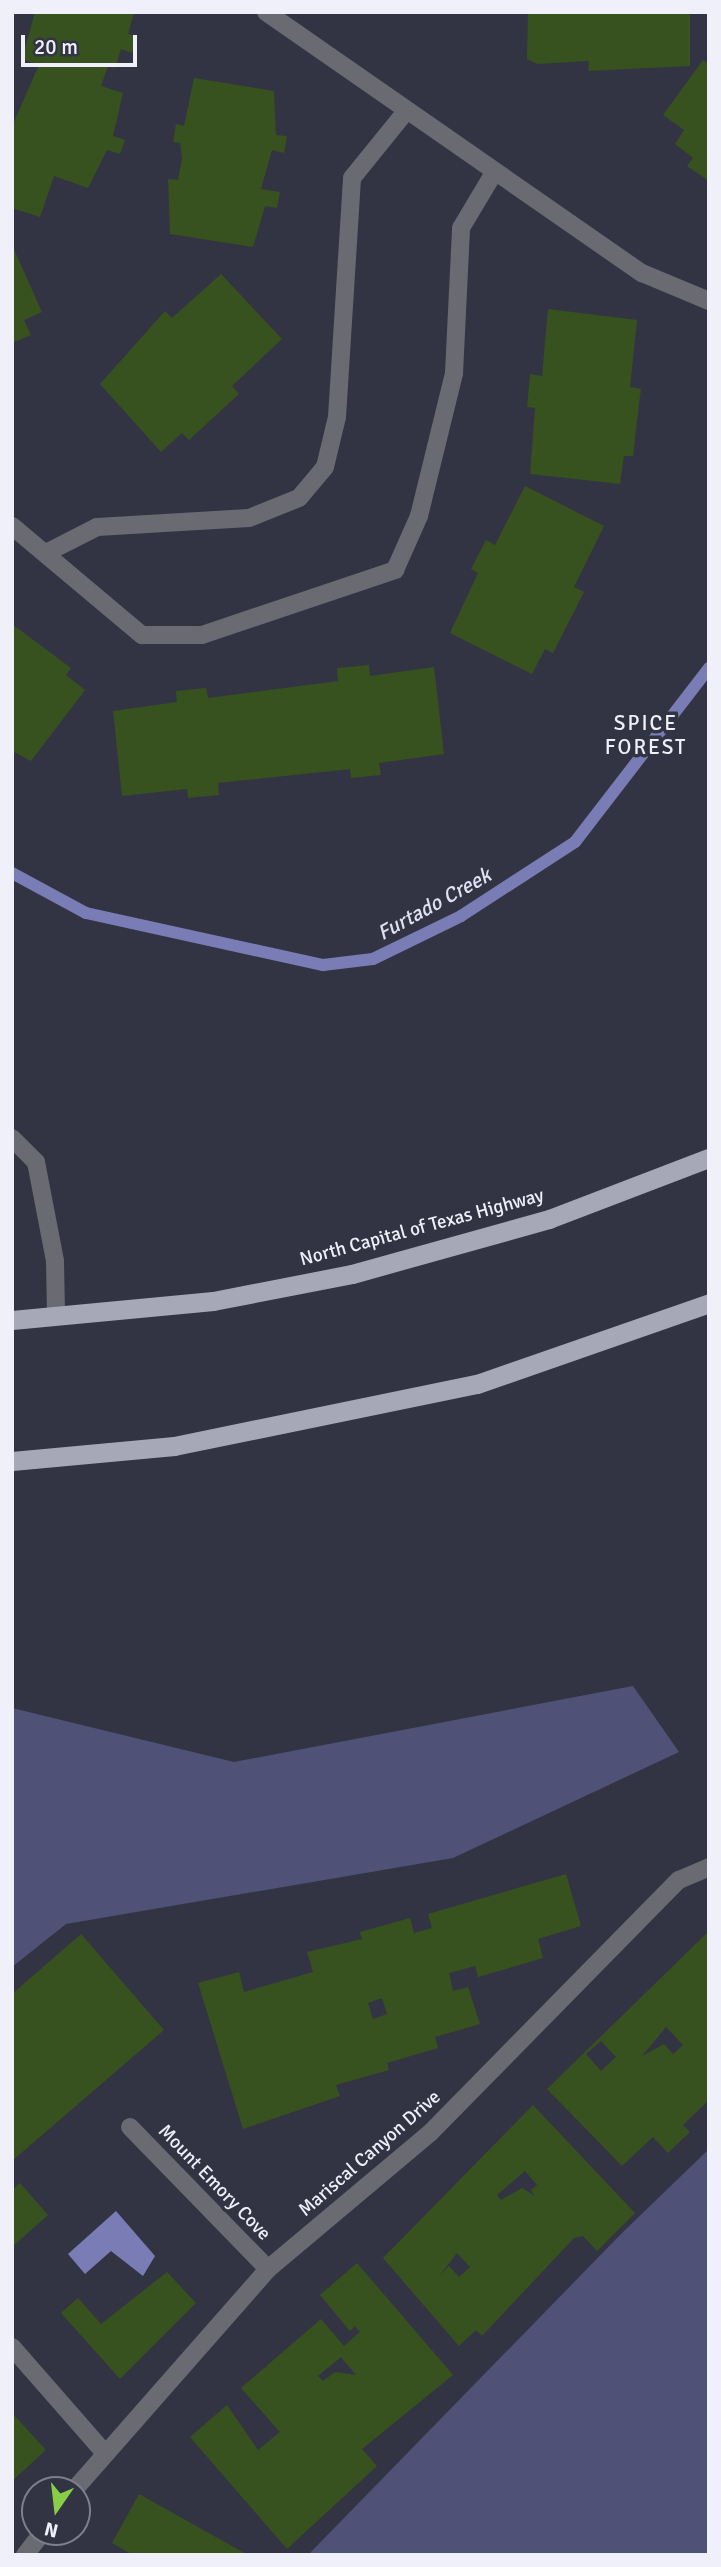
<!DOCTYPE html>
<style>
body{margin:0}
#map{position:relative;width:721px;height:2567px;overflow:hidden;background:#333443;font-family:Signika,sans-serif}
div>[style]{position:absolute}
.green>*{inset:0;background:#4f5176}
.water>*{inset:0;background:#7a7db5}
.stream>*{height:12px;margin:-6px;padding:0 6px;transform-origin:6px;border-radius:6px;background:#7a7db5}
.building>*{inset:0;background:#37521e}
.service>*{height:18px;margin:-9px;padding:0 9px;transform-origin:9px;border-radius:9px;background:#696a72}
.minor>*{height:18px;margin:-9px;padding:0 9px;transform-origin:9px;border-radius:9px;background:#696a72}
.trunk>*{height:19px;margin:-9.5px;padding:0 9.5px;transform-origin:9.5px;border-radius:9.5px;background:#a6a8b8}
span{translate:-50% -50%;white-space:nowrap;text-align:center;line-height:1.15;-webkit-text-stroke:7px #333443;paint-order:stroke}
.street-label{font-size:19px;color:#eff0f9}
.neighbourhood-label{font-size:21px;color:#eff0f9;letter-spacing:2px}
.water-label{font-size:21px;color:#e0e2f3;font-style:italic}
.frame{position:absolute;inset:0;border:14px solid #eff0f9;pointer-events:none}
.north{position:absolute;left:21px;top:2476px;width:70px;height:70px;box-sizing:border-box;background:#333443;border:2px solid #7e7f8c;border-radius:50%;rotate:194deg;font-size:19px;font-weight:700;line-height:28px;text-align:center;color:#eff0f9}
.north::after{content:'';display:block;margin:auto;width:24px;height:32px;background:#8ace47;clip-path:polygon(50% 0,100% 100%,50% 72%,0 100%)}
.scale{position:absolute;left:21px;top:35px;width:116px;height:32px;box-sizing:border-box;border:4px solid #eff0f9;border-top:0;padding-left:9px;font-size:21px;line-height:24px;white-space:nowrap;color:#eff0f9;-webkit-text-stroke:5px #333443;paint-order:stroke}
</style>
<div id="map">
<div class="green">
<div style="clip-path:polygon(633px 1686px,679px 1752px,453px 1858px,66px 1924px,12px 1967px,12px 1708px,234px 1762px)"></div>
<div style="clip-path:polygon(709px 2149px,709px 2555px,308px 2555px,621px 2234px)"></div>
</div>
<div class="water">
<div style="clip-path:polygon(116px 2211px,155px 2256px,143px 2276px,111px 2251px,85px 2274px,68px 2254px)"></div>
</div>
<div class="stream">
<div style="left:12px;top:873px;width:84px;rotate:28.4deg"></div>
<div style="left:86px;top:913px;width:243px;rotate:12.4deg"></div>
<div style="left:323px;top:965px;width:50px;rotate:-6.8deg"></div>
<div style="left:373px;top:959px;width:98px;rotate:-26deg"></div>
<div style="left:461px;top:916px;width:136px;rotate:-33deg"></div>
<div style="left:575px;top:842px;width:220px;rotate:-52.4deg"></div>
</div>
<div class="building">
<div style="clip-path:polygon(35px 12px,134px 12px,128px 34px,138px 37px,132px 53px,121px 49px,115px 68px,108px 66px,101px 86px,123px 93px,113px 136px,125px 140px,120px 154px,107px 150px,88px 188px,54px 176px,40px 217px,12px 208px,14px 122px,39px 65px,22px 59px)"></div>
<div style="clip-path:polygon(528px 12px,690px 12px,690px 66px,588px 71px,589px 61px,537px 64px,527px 59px)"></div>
<div style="clip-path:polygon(703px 60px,709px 64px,709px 181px,687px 166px,693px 158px,675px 144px,684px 130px,663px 115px)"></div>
<div style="clip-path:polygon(194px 78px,274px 91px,276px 135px,287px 136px,284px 153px,272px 150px,261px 189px,280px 192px,277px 208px,265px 206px,253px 247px,170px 234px,168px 179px,178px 180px,182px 158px,180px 143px,173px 142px,176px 124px,184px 126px)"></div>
<div style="clip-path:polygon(12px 245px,42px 312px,24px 320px,31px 335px,12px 343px)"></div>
<div style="clip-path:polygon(221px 274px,282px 339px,232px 386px,239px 394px,189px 440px,182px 433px,161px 452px,100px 384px,165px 311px,172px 318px)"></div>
<div style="clip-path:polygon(548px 309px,637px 320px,630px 387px,641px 389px,639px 404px,633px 456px,624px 456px,620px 484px,530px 474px,535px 408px,527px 407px,530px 374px,542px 376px)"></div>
<div style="clip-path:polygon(525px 486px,604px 526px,574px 587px,584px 592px,553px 653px,545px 649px,532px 674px,450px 633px,478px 573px,471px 569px,486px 540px,495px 545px)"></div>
<div style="clip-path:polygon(12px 624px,71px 668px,66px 675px,85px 690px,31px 761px,12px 751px)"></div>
<div style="clip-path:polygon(369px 665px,370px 676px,434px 667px,444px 754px,379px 763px,381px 775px,351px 778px,350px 769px,218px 783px,219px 795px,188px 798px,187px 789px,122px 796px,113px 711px,177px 702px,176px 691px,206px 688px,208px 698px,338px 681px,337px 668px)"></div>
<div style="clip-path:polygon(evenodd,566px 1874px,581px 1926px,538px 1939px,543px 1958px,478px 1977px,475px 1966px,449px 1973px,453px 1991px,468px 1987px,480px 2024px,435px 2037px,438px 2048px,387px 2063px,389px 2070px,336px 2085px,340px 2096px,243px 2129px,198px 1983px,239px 1972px,244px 1992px,313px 1972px,307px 1952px,362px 1939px,360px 1932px,410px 1918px,414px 1933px,432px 1928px,428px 1914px,566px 1874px,382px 1998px,387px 2014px,373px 2019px,368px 2003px,382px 1998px)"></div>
<div style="clip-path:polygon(evenodd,709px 1931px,709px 2100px,683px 2125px,690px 2132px,668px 2153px,653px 2137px,622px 2166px,547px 2089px,709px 1931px,666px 2027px,683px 2045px,673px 2054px,664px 2044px,642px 2056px,666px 2027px,709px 1931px,601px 2041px,616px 2057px,601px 2071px,586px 2054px,601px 2041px)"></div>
<div style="clip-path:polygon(81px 1934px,164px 2030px,12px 2161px,12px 1994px)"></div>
<div style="clip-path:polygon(evenodd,533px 2105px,635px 2213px,597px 2251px,583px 2236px,574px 2238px,482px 2336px,476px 2330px,459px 2346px,383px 2258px,533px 2105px,525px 2171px,537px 2185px,531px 2190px,535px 2196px,522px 2188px,501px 2200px,497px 2195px,525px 2171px,533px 2105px,457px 2253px,470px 2267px,459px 2277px,449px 2266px,439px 2276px,457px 2253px)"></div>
<div style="clip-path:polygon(20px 2183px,48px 2215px,12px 2247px,12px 2190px)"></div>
<div style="clip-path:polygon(evenodd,357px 2263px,453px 2375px,362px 2449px,377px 2466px,287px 2549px,190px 2437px,227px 2405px,258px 2450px,280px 2432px,241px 2388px,321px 2319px,344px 2346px,360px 2332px,355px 2326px,350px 2331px,320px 2295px,357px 2263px,341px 2357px,356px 2375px,335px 2372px,323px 2381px,318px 2376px,341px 2357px)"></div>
<div style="clip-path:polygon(167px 2272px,196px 2303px,120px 2379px,61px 2313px,78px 2298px,101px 2324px)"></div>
<div style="clip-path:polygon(12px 2413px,46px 2450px,12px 2481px)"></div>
<div style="clip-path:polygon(139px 2494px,248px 2555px,133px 2555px,112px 2543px)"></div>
</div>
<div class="service">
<div style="left:266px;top:12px;width:458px;rotate:34.8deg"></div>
<div style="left:642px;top:273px;width:73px;rotate:22.7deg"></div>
<div style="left:12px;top:526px;width:170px;rotate:40deg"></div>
<div style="left:142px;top:635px;width:60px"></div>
<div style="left:202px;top:635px;width:204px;rotate:-18.6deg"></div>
<div style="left:395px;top:570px;width:59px;rotate:-66deg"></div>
<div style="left:419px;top:516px;width:147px;rotate:-76.2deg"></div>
<div style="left:454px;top:373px;width:145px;rotate:-87.2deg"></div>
<div style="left:461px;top:228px;width:66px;rotate:-59.2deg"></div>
<div style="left:46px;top:553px;width:57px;rotate:-27deg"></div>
<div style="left:97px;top:527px;width:152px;rotate:-3.4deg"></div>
<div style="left:249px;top:518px;width:54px;rotate:-21.8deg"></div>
<div style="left:299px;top:498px;width:40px;rotate:-50deg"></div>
<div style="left:325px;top:467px;width:51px;rotate:-76.5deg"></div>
<div style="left:337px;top:417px;width:239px;rotate:-86.4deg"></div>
<div style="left:352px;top:178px;width:87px;rotate:-51deg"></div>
<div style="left:12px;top:1138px;width:34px;rotate:45deg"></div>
<div style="left:36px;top:1162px;width:101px;rotate:79.1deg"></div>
<div style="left:55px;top:1261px;width:53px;rotate:88.9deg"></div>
</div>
<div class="minor">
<div style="left:130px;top:2127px;width:198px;rotate:45.8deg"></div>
<div style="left:12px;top:2347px;width:138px;rotate:48.8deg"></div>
<div style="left:74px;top:2490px;width:294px;rotate:-48.7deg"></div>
<div style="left:268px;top:2269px;width:212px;rotate:-40deg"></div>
<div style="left:430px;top:2133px;width:355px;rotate:-45.5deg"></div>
<div style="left:679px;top:1880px;width:33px;rotate:-23deg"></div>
<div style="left:25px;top:2555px;width:29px;rotate:-52deg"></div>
</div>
<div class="trunk">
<div style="left:12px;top:1320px;width:202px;rotate:-5.4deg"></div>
<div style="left:213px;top:1301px;width:142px;rotate:-11deg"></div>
<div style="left:352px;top:1274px;width:205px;rotate:-15.6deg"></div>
<div style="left:549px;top:1219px;width:171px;rotate:-20.9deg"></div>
<div style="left:12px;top:1461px;width:163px;rotate:-5.3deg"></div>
<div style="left:174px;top:1446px;width:309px;rotate:-11.6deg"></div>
<div style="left:477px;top:1384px;width:246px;rotate:-19.2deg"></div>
</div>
<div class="street-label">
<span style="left:422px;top:1228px;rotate:-15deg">North Capital of Texas Highway</span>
<span style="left:370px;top:2154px;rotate:-41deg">Mariscal Canyon Drive</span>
<span style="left:214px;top:2183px;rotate:46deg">Mount Emory Cove</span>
</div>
<div class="neighbourhood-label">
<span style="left:646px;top:735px">SPICE<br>FOREST</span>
</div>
<div class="water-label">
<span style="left:434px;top:904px;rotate:-29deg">Furtado Creek</span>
</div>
<div class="frame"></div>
<div class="north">N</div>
<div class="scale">20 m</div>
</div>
